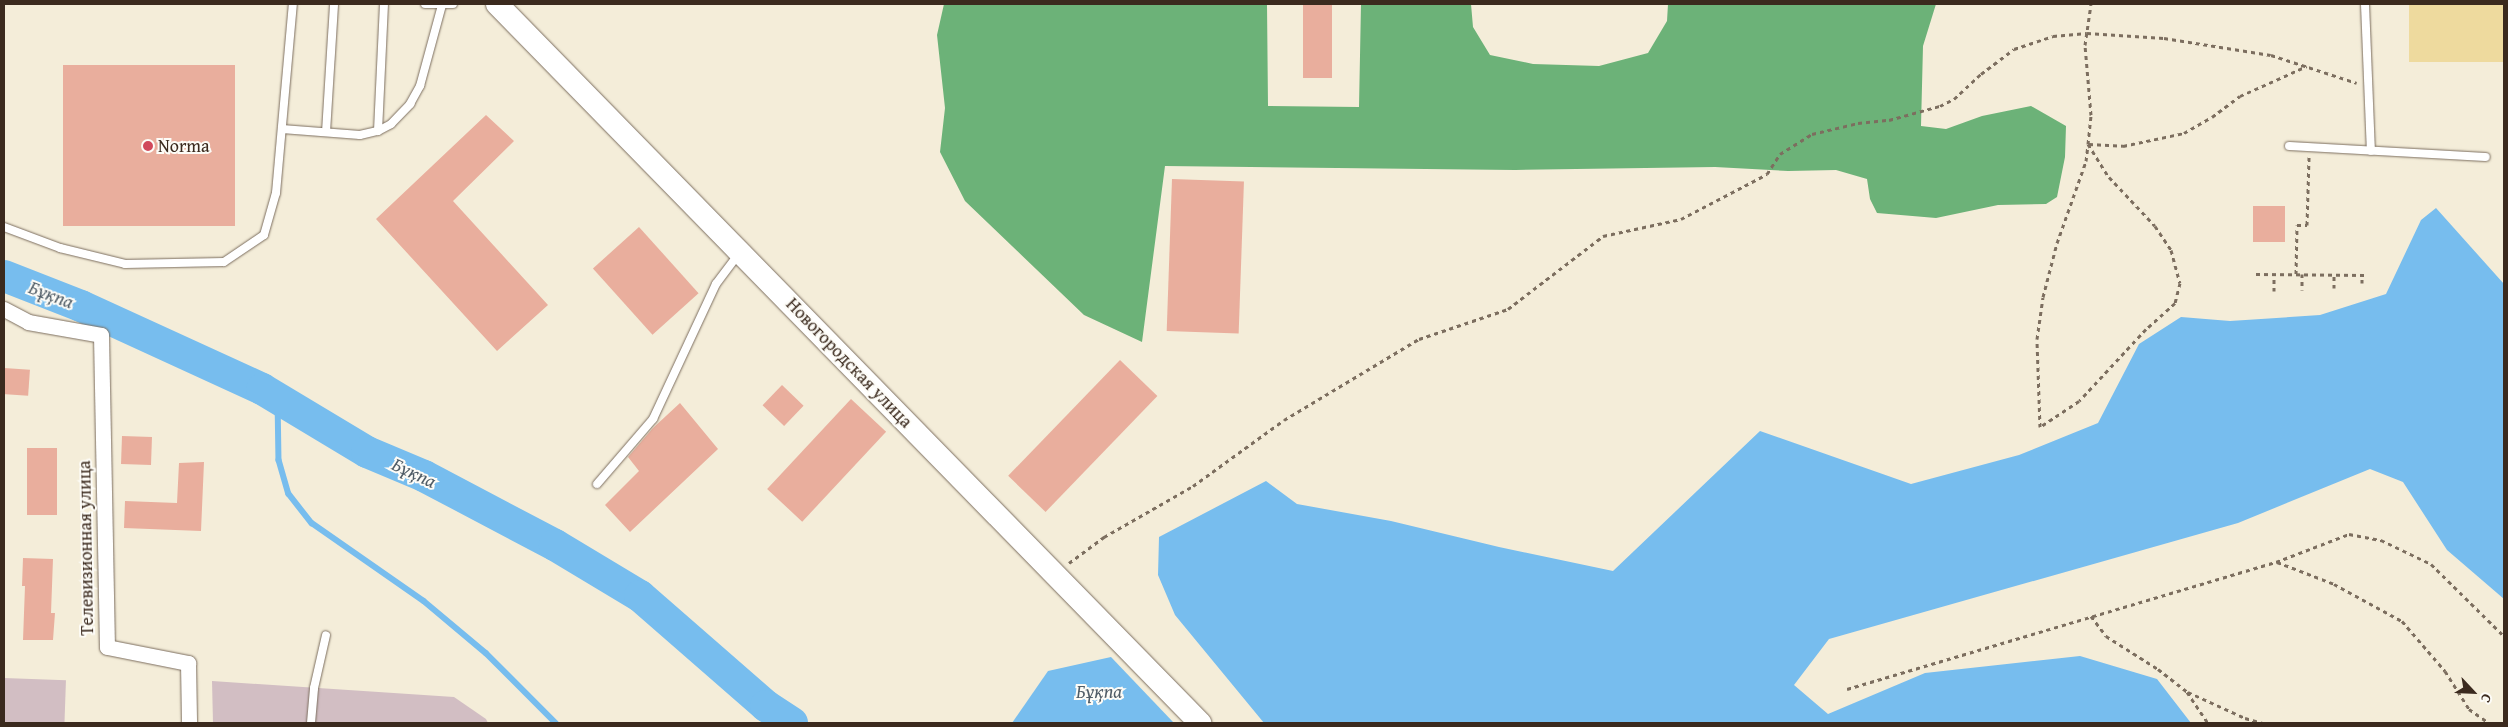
<!DOCTYPE html>
<meta charset="utf-8">
<style>
body{margin:0}
#map{position:relative;width:2508px;height:727px;overflow:hidden;background:#f4edd9;font-family:"Gentium Book Plus",serif}
div>[style]{position:absolute}
.industrial>*{inset:0;background:#d2bec3;transform-origin:0 0}
.forest>*{inset:0;background:#6cb278}
.sand>*{inset:0;background:#eeda9e;transform-origin:0 0}
.water>*{inset:0;background:#77bdee}
.stream>*{height:5.5px;margin:-2.75px;padding:0 2.75px;transform-origin:2.75px;border-radius:2.75px;background:#77bdee}
.river>*{height:32px;margin:-16px;padding:0 16px;transform-origin:16px;border-radius:16px;background:#77bdee}
.building>*{inset:0;background:#e9ae9d;transform-origin:0 0}
.path>*{height:3px;margin-top:-1.5px;transform-origin:0;background:repeating-linear-gradient(90deg,#7c6e5f 0 4px,transparent 0 8px)}
.roads{filter:drop-shadow(0 0 1px #7c6e5f) drop-shadow(0 0 1px #7c6e5f)}
.lane>*{height:8px;margin:-4px;padding:0 4px;transform-origin:4px;border-radius:4px;background:#fff}
.street>*{height:15px;margin:-7.5px;padding:0 7.5px;transform-origin:7.5px;border-radius:7.5px;background:#fff}
.secondary>*{height:22px;margin:-11px;padding:0 11px;transform-origin:11px;border-radius:11px;background:#fff}
.dots>*{width:14px;height:14px;translate:-50% -50%;box-sizing:border-box;border:2px solid #fdfcf7;border-radius:50%}
span{translate:-50% -50%;white-space:nowrap;text-align:center;line-height:1.15;-webkit-text-stroke:4px #fdfcf7;paint-order:stroke}
.poi-label{font-size:18px;color:#3b2a1e}
.left{translate:0 -50%;text-align:left}
.street-label{font-size:18px;color:#3b2a1e}
.water-label{font-size:19px;color:#505d67;font-style:italic}
.frame{position:absolute;inset:0;border:5px solid #3b2a1e;pointer-events:none}
.north{position:absolute;left:2448px;top:667px;width:50px;height:50px;-webkit-text-stroke:4px #fdfcf7;paint-order:stroke;rotate:115deg;font-size:14px;font-weight:700;line-height:20px;text-align:center;color:#3b2a1e}
.north::after{content:'';display:block;margin:auto;width:18px;height:22px;background:#3b2a1e;clip-path:polygon(50% 0,100% 100%,50% 72%,0 100%)}
</style>
<div id="map">
<div class="industrial">
<div style="left:4px;top:678px;width:62px;height:45px;rotate:2deg"></div>
<div style="clip-path:polygon(212px 681px,454px 697px,486px 719px,488px 723px,213px 723px)"></div>
</div>
<div class="forest">
<div style="clip-path:polygon(944px 4px,1267px 4px,1268px 106px,1359px 107px,1361px 4px,1471px 4px,1473px 27px,1490px 55px,1533px 64px,1599px 66px,1648px 53px,1667px 21px,1668px 4px,1936px 4px,1923px 46px,1921px 126px,1946px 129px,1982px 116px,2031px 106px,2066px 126px,2065px 157px,2057px 197px,2046px 204px,1998px 205px,1936px 218px,1877px 213px,1870px 199px,1867px 179px,1836px 170px,1788px 171px,1715px 167px,1515px 170px,1165px 166px,1142px 342px,1084px 315px,965px 201px,940px 152px,945px 108px,937px 35px)"></div>
</div>
<div class="sand">
<div style="left:2409px;top:4px;width:95px;height:58px"></div>
</div>
<div class="water">
<div style="clip-path:polygon(2436px 208px,2504px 284px,2504px 599px,2447px 550px,2403px 482px,2370px 469px,2238px 523px,1829px 639px,1794px 685px,1828px 714px,1925px 673px,2080px 656px,2157px 679px,2191px 723px,1264px 723px,1175px 615px,1158px 575px,1159px 537px,1266px 481px,1297px 504px,1391px 521px,1499px 547px,1613px 571px,1760px 431px,1911px 484px,2019px 455px,2098px 423px,2139px 344px,2181px 317px,2230px 321px,2320px 315px,2386px 294px,2421px 220px)"></div>
<div style="clip-path:polygon(1111px 657px,1174px 723px,1012px 723px,1048px 671px)"></div>
</div>
<div class="stream">
<div style="left:278px;top:398px;width:62px;rotate:89.1deg"></div>
<div style="left:279px;top:460px;width:35px;rotate:74deg"></div>
<div style="left:289px;top:494px;width:37px;rotate:52deg"></div>
<div style="left:312px;top:523px;width:136px;rotate:34.9deg"></div>
<div style="left:424px;top:601px;width:81px;rotate:40deg"></div>
<div style="left:486px;top:653px;width:99px;rotate:45deg"></div>
</div>
<div class="river">
<div style="left:4px;top:276px;width:83px;rotate:21.3deg"></div>
<div style="left:81px;top:306px;width:199px;rotate:24.6deg"></div>
<div style="left:262px;top:389px;width:122px;rotate:31deg"></div>
<div style="left:367px;top:452px;width:62px;rotate:22.8deg"></div>
<div style="left:424px;top:476px;width:148px;rotate:27.8deg"></div>
<div style="left:555px;top:545px;width:99px;rotate:31deg"></div>
<div style="left:640px;top:596px;width:167px;rotate:41.1deg"></div>
<div style="left:766px;top:706px;width:31px;rotate:33deg"></div>
</div>
<div class="building">
<div style="left:1303px;top:4px;width:29px;height:74px"></div>
<div style="left:63px;top:65px;width:172px;height:161px"></div>
<div style="clip-path:polygon(486px 115px,514px 141px,453px 201px,548px 305px,497px 351px,376px 219px)"></div>
<div style="left:1172px;top:179px;width:72px;height:152px;rotate:2deg"></div>
<div style="left:2253px;top:206px;width:32px;height:36px"></div>
<div style="left:639px;top:227px;width:89px;height:62px;rotate:48deg"></div>
<div style="left:1120px;top:360px;width:52px;height:161px;rotate:44deg"></div>
<div style="left:4px;top:368px;width:26px;height:26px;rotate:4deg"></div>
<div style="left:782px;top:385px;width:30px;height:28px;rotate:44deg"></div>
<div style="left:851px;top:399px;width:48px;height:123px;rotate:43deg"></div>
<div style="clip-path:polygon(680px 403px,718px 449px,630px 532px,605px 505px,639px 471px,628px 457px,653px 428px)"></div>
<div style="left:122px;top:436px;width:30px;height:28px;rotate:2deg"></div>
<div style="left:57px;top:448px;width:67px;height:30px;rotate:90deg"></div>
<div style="clip-path:polygon(204px 462px,201px 531px,124px 528px,125px 501px,177px 503px,179px 463px)"></div>
<div style="clip-path:polygon(23px 558px,53px 559px,51px 613px,55px 613px,53px 640px,23px 640px,25px 586px,22px 586px)"></div>
</div>
<div class="path">
<div style="left:2088px;top:144px;width:39px;rotate:58deg"></div>
<div style="left:2109px;top:177px;width:67px;rotate:46.8deg"></div>
<div style="left:2155px;top:226px;width:29px;rotate:56deg"></div>
<div style="left:2171px;top:250px;width:34px;rotate:75deg"></div>
<div style="left:2180px;top:283px;width:21px;rotate:104deg"></div>
<div style="left:2175px;top:303px;width:39px;rotate:138deg"></div>
<div style="left:2146px;top:329px;width:98px;rotate:132.9deg"></div>
<div style="left:2079px;top:401px;width:47px;rotate:146.3deg"></div>
<div style="left:2040px;top:427px;width:88px;rotate:-92deg"></div>
<div style="left:2037px;top:339px;width:42px;rotate:-81.9deg"></div>
<div style="left:2043px;top:297px;width:56px;rotate:-75.5deg"></div>
<div style="left:2057px;top:243px;width:87px;rotate:-70.5deg"></div>
<div style="left:2086px;top:161px;width:17px;rotate:-83deg"></div>
<div style="left:2088px;top:144px;width:29px;rotate:-84deg"></div>
<div style="left:2091px;top:115px;width:70px;rotate:-94.9deg"></div>
<div style="left:2085px;top:45px;width:41px;rotate:-81.7deg"></div>
<div style="left:2089px;top:144px;width:34px;rotate:3deg"></div>
<div style="left:2123px;top:146px;width:62px;rotate:-12deg"></div>
<div style="left:2184px;top:133px;width:32px;rotate:-30deg"></div>
<div style="left:2212px;top:117px;width:35px;rotate:-37deg"></div>
<div style="left:2240px;top:96px;width:73px;rotate:-24.1deg"></div>
<div style="left:2256px;top:274px;width:109px;rotate:0.5deg"></div>
<div style="left:2296px;top:274px;width:49px;rotate:-88.8deg"></div>
<div style="left:2297px;top:225px;width:10px"></div>
<div style="left:2307px;top:225px;width:68px;rotate:-88.3deg"></div>
<div style="left:2302px;top:274px;width:16px;rotate:90deg"></div>
<div style="left:2362px;top:283px;width:8px;rotate:-90deg"></div>
<div style="left:2334px;top:288px;width:13px;rotate:-90deg"></div>
<div style="left:2274px;top:291px;width:17px;rotate:-90deg"></div>
<div style="left:2277px;top:562px;width:61px;rotate:21.1deg"></div>
<div style="left:2334px;top:584px;width:77px;rotate:28.6deg"></div>
<div style="left:2402px;top:621px;width:66px;rotate:49.3deg"></div>
<div style="left:2445px;top:671px;width:45px;rotate:57.7deg"></div>
<div style="left:2469px;top:709px;width:24px;rotate:35deg"></div>
<div style="left:1069px;top:563px;width:44px;rotate:-36.6deg"></div>
<div style="left:1104px;top:537px;width:103px;rotate:-29.8deg"></div>
<div style="left:1193px;top:486px;width:112px;rotate:-36deg"></div>
<div style="left:1284px;top:420px;width:157px;rotate:-31deg"></div>
<div style="left:1419px;top:339px;width:94px;rotate:-18.6deg"></div>
<div style="left:1508px;top:309px;width:120px;rotate:-37.5deg"></div>
<div style="left:1603px;top:236px;width:80px;rotate:-12.3deg"></div>
<div style="left:1681px;top:219px;width:97px;rotate:-27.6deg"></div>
<div style="left:1767px;top:174px;width:24px;rotate:-57deg"></div>
<div style="left:1780px;top:154px;width:38px;rotate:-32deg"></div>
<div style="left:1812px;top:134px;width:47px;rotate:-13.4deg"></div>
<div style="left:1858px;top:123px;width:31px;rotate:-6deg"></div>
<div style="left:1889px;top:120px;width:53px;rotate:-15.4deg"></div>
<div style="left:1940px;top:106px;width:16px;rotate:-27deg"></div>
<div style="left:1954px;top:99px;width:37px;rotate:-43deg"></div>
<div style="left:1981px;top:74px;width:41px;rotate:-37.1deg"></div>
<div style="left:2014px;top:49px;width:41px;rotate:-18.4deg"></div>
<div style="left:2053px;top:36px;width:34px;rotate:-5deg"></div>
<div style="left:2087px;top:33px;width:77px;rotate:3.7deg"></div>
<div style="left:2164px;top:38px;width:108px;rotate:9deg"></div>
<div style="left:2271px;top:55px;width:90px;rotate:18deg"></div>
<div style="left:2091px;top:616px;width:25px;rotate:53deg"></div>
<div style="left:2106px;top:636px;width:62px;rotate:32.4deg"></div>
<div style="left:2158px;top:669px;width:37px;rotate:38deg"></div>
<div style="left:2187px;top:692px;width:37px;rotate:56deg"></div>
<div style="left:1847px;top:689px;width:447px;rotate:-16.5deg"></div>
<div style="left:2276px;top:562px;width:78px;rotate:-21deg"></div>
<div style="left:2349px;top:534px;width:33px;rotate:11deg"></div>
<div style="left:2381px;top:540px;width:55px;rotate:25.6deg"></div>
<div style="left:2431px;top:564px;width:103px;rotate:44.6deg"></div>
<div style="left:2188px;top:692px;width:63px;rotate:24.5deg"></div>
<div style="left:2245px;top:718px;width:19px;rotate:16deg"></div>
</div>
<div class="roads">
<div class="lane">
<div style="left:425px;top:4px;width:28px"></div>
<div style="left:2365px;top:4px;width:147px;rotate:87.7deg"></div>
<div style="left:282px;top:129px;width:78px;rotate:4.4deg"></div>
<div style="left:360px;top:135px;width:18px;rotate:-13deg"></div>
<div style="left:378px;top:131px;width:15px;rotate:-28deg"></div>
<div style="left:391px;top:124px;width:28px;rotate:-46deg"></div>
<div style="left:410px;top:104px;width:21px;rotate:-61deg"></div>
<div style="left:420px;top:86px;width:84px;rotate:-74.8deg"></div>
<div style="left:378px;top:131px;width:127px;rotate:-87.3deg"></div>
<div style="left:326px;top:132px;width:128px;rotate:-86.4deg"></div>
<div style="left:2289px;top:146px;width:197px;rotate:3.2deg"></div>
<div style="left:4px;top:227px;width:60px;rotate:20.6deg"></div>
<div style="left:60px;top:248px;width:67px;rotate:13.8deg"></div>
<div style="left:125px;top:264px;width:99px;rotate:-1.2deg"></div>
<div style="left:224px;top:262px;width:48px;rotate:-34deg"></div>
<div style="left:264px;top:235px;width:44px;rotate:-74.1deg"></div>
<div style="left:276px;top:193px;width:190px;rotate:-84.9deg"></div>
<div style="left:597px;top:484px;width:86px;rotate:-49.3deg"></div>
<div style="left:653px;top:419px;width:149px;rotate:-65deg"></div>
<div style="left:716px;top:284px;width:38px;rotate:-53deg"></div>
<div style="left:311px;top:723px;width:35px;rotate:-85deg"></div>
<div style="left:314px;top:688px;width:54px;rotate:-77.2deg"></div>
</div>
<div class="street">
<div style="left:4px;top:309px;width:27px;rotate:28deg"></div>
<div style="left:28px;top:322px;width:74px;rotate:10.1deg"></div>
<div style="left:101px;top:335px;width:312px;rotate:88.9deg"></div>
<div style="left:107px;top:647px;width:83px;rotate:11.2deg"></div>
<div style="left:188px;top:663px;width:60px;rotate:89deg"></div>
</div>
<div class="secondary">
<div style="left:497px;top:4px;width:1006px;rotate:45.64deg"></div>
</div>
</div>
<div class="dots">
<div style="left:148px;top:146px;background:#d1495b"></div>
</div>
<div class="poi-label">
<span class="left" style="left:158px;top:146px">Norma</span>
</div>
<div class="street-label">
<span style="left:849px;top:363px;rotate:46deg">Новогородская улица</span>
<span style="left:86px;top:548px;rotate:-91deg">Телевизионная улица</span>
</div>
<div class="water-label">
<span style="left:51px;top:295px;rotate:21deg">Бұқпа</span>
<span style="left:414px;top:473px;rotate:25deg">Бұқпа</span>
<span style="left:1099px;top:692px">Бұқпа</span>
</div>
<div class="frame"></div>
<div class="north">С</div>
</div>
